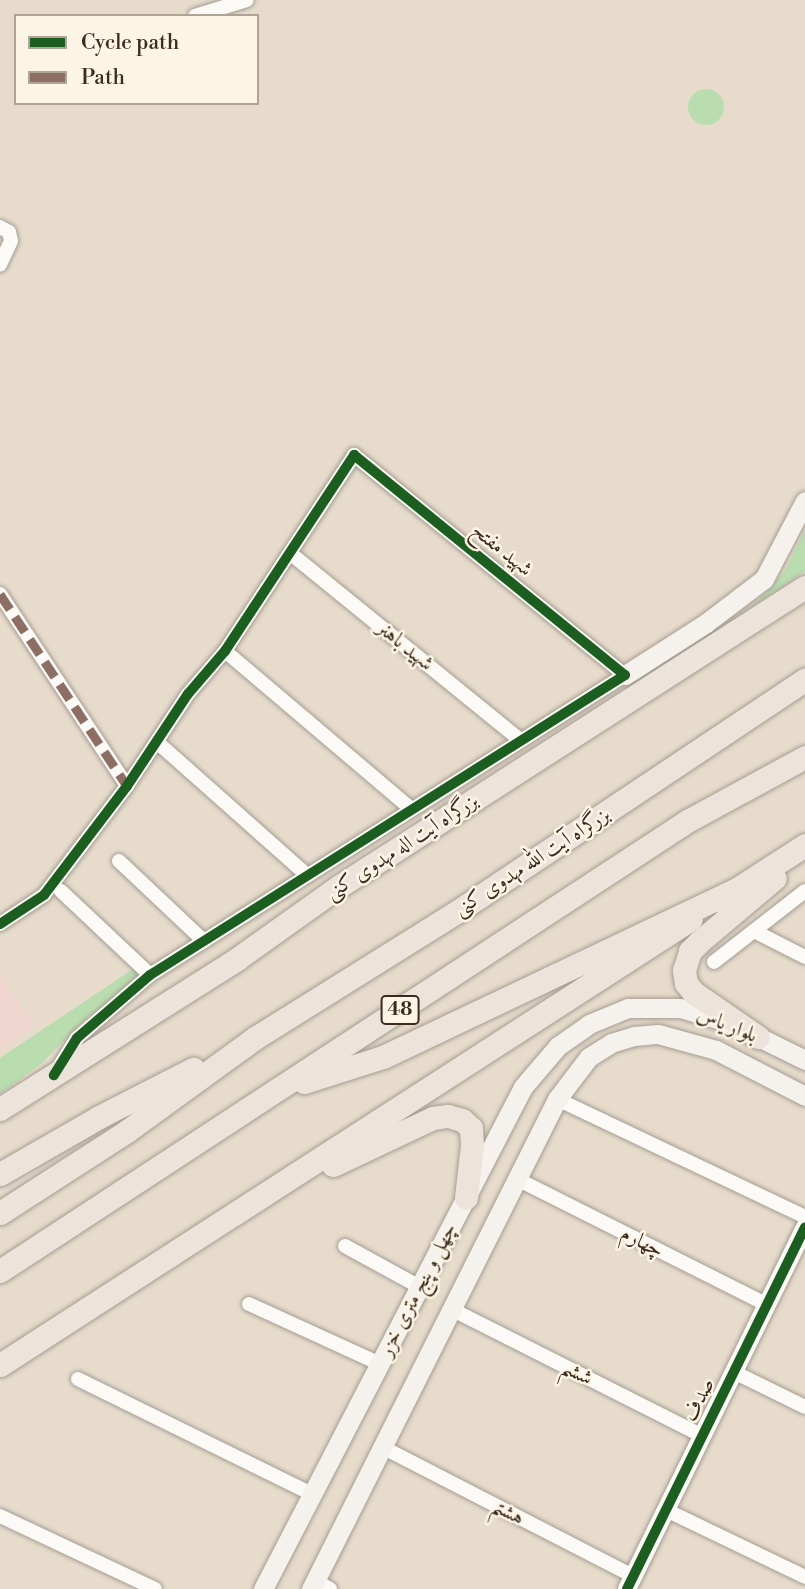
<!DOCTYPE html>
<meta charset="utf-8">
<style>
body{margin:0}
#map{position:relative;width:805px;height:1589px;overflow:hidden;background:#e7dccc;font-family:"Libre Bodoni",Amiri,serif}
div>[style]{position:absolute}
.built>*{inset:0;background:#f0d5ce}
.green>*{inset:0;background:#baddb0}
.round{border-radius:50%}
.roads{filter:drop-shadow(0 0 2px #a59d92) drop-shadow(0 0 2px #a59d92)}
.minor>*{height:14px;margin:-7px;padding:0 7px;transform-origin:7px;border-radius:7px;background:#fbfaf7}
.tertiary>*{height:18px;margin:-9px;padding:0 9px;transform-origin:9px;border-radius:9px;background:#fbfaf7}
.secondary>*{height:19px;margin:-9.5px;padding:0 9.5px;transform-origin:9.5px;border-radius:9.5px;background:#f5f1ec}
.primary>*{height:23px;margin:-11.5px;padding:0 11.5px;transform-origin:11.5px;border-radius:11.5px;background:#ece4db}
.trunk>*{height:23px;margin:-11.5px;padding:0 11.5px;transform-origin:11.5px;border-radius:11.5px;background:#ece4db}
.quiet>*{height:9px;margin-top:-4.5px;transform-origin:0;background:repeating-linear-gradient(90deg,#8d6e63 0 18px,transparent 0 27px)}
.cycleway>*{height:10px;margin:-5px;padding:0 5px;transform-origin:5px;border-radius:5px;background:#1b5e20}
span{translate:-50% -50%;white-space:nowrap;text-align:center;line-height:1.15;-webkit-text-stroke:5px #fcf5e5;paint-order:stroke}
.shield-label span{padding:2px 5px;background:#fcf5e5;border:2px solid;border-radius:5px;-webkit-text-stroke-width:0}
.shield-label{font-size:19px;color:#3b2a1e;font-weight:700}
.street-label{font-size:21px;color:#3b2a1e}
.legend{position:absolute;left:14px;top:14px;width:245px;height:91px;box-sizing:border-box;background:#fcf5e5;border:2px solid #afa495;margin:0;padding:9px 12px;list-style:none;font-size:21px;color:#3b2a1e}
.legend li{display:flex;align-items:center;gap:14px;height:35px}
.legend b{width:35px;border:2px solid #afa495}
</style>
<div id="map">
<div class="built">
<div style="clip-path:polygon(0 976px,34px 1026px,0 1048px)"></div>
</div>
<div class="green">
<div class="round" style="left:688px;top:89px;width:36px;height:36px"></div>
<div style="clip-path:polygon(805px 530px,805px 571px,752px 607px,785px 571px)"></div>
<div style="clip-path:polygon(133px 969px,142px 979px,89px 1016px,42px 1063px,0 1094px,0 1058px)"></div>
</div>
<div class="roads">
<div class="minor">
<div style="left:195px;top:16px;width:54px;rotate:-17.1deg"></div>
<div style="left:0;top:227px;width:10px;rotate:29deg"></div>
<div style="left:9px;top:232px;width:9px;rotate:77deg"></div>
<div style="left:11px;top:241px;width:26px;rotate:115deg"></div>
<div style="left:290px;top:553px;width:295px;rotate:39.1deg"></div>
<div style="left:0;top:594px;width:230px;rotate:56.5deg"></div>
<div style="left:225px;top:651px;width:244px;rotate:40.3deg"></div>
<div style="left:157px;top:742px;width:200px;rotate:41.6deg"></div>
<div style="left:119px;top:861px;width:117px;rotate:43.3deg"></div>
<div style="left:61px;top:891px;width:122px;rotate:43.3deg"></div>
<div style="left:0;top:924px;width:53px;rotate:-33.4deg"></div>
<div style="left:44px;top:895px;width:137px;rotate:-52.7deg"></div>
<div style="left:127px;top:786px;width:110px;rotate:-56.5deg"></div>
<div style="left:188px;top:694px;width:57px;rotate:-49.3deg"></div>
<div style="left:225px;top:651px;width:235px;rotate:-56.6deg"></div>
<div style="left:354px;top:455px;width:349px;rotate:39.1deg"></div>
<div style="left:625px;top:675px;width:562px;rotate:147.72deg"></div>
<div style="left:150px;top:975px;width:96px;rotate:139.2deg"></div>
<div style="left:77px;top:1038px;width:36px;rotate:122deg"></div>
<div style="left:754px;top:931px;width:57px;rotate:27deg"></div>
<div style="left:714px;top:962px;width:115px;rotate:-38deg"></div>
<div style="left:557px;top:1099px;width:275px;rotate:25.4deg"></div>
<div style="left:517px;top:1179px;width:280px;rotate:26.7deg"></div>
<div style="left:345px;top:1246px;width:85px;rotate:28.7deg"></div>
<div style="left:249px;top:1304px;width:144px;rotate:24.6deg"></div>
<div style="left:451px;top:1309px;width:281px;rotate:26.8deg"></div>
<div style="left:734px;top:1372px;width:79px;rotate:26.2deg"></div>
<div style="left:78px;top:1379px;width:261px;rotate:26.2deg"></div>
<div style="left:382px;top:1447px;width:282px;rotate:27.2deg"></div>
<div style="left:666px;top:1510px;width:154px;rotate:25.7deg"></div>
<div style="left:0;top:1516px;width:171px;rotate:25.2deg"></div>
<div style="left:315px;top:1581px;width:17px;rotate:28deg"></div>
</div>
<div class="tertiary">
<div style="left:627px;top:1589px;width:403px;rotate:-63.8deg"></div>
</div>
<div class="secondary">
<div style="left:625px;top:675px;width:96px;rotate:-32.7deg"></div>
<div style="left:706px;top:623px;width:73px;rotate:-37.2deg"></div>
<div style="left:764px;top:579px;width:88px;rotate:-62.3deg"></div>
<div style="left:263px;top:1589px;width:565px;rotate:-62.62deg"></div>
<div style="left:523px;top:1087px;width:54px;rotate:-49.5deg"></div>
<div style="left:558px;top:1046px;width:38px;rotate:-35deg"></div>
<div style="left:589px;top:1024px;width:42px;rotate:-22.3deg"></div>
<div style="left:628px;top:1008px;width:52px"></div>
<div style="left:680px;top:1008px;width:50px;rotate:16.3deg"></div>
<div style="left:728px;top:1022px;width:86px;rotate:26.3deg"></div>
<div style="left:311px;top:1589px;width:548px;rotate:-63.34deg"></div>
<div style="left:557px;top:1099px;width:53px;rotate:-52.7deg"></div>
<div style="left:589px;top:1057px;width:26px;rotate:-32deg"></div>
<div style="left:611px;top:1043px;width:24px;rotate:-17deg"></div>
<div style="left:634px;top:1036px;width:24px;rotate:-5deg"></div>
<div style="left:658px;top:1034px;width:60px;rotate:15.4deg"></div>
<div style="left:716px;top:1050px;width:100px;rotate:27.3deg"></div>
</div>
<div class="primary">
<div style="left:720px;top:900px;width:101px;rotate:-32.9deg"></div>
<div style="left:758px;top:1037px;width:78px;rotate:-145.5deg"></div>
<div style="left:694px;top:993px;width:13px;rotate:-129deg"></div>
<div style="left:686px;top:983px;width:13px;rotate:-99deg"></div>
<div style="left:684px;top:970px;width:20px;rotate:-72deg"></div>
<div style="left:690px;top:951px;width:13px;rotate:-45deg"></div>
<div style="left:699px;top:942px;width:99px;rotate:-40.1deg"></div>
<div style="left:0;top:1109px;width:280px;rotate:-32.3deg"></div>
<div style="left:237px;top:959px;width:124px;rotate:-35.5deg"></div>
<div style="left:338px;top:887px;width:555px;rotate:-32.72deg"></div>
<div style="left:333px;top:1165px;width:110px;rotate:-25.2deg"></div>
<div style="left:433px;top:1118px;width:15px;rotate:-8deg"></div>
<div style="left:448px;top:1116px;width:15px;rotate:16deg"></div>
<div style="left:462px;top:1120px;width:12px;rotate:42deg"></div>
<div style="left:471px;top:1128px;width:17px;rotate:87deg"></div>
<div style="left:472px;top:1145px;width:53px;rotate:96.5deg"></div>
<div style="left:0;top:1365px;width:822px;rotate:-32.84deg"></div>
</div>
<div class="trunk">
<div style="left:304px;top:1082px;width:83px;rotate:-17.6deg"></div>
<div style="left:383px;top:1057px;width:392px;rotate:-25.4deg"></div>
<div style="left:0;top:1174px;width:114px;rotate:-29.9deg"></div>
<div style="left:99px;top:1117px;width:106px;rotate:-27.1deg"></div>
<div style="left:0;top:1213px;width:151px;rotate:-32.8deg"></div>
<div style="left:127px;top:1131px;width:158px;rotate:-36deg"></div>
<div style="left:255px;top:1038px;width:239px;rotate:-32deg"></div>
<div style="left:458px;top:911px;width:417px;rotate:-33.7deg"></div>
<div style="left:0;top:1271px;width:823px;rotate:-33.21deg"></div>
<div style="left:689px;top:820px;width:132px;rotate:-28.5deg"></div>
</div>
</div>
<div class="quiet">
<div style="left:0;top:594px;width:230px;rotate:56.5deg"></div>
</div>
<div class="cycleway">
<div style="left:0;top:924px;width:53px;rotate:-33.4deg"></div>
<div style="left:44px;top:895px;width:137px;rotate:-52.7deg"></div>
<div style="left:127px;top:786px;width:110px;rotate:-56.5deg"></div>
<div style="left:188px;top:694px;width:57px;rotate:-49.3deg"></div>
<div style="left:225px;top:651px;width:235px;rotate:-56.6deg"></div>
<div style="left:354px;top:455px;width:349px;rotate:39.1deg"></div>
<div style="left:625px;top:675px;width:562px;rotate:147.72deg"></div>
<div style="left:150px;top:975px;width:96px;rotate:139.2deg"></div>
<div style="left:77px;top:1038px;width:44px;rotate:121.9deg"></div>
<div style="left:627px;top:1589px;width:403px;rotate:-63.8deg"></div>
</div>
<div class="shield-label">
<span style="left:400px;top:1010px">48</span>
</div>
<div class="street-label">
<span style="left:502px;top:550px;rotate:39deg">شهید مفتح</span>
<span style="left:405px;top:646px;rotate:39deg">شهید باهنر</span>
<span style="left:402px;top:847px;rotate:-33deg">بزرگراه آیت اله مهدوی کنی</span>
<span style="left:532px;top:862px;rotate:-33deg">بزرگراه آیت الله مهدوی کنی</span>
<span style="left:727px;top:1025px;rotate:22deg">بلوار یاس</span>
<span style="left:642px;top:1242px;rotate:27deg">چهارم</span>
<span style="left:418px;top:1290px;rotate:-63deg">چهل و پنج متری خزر</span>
<span style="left:577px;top:1373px;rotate:27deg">ششم</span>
<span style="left:699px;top:1400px;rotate:-64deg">صدف</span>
<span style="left:508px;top:1512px;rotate:27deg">هشتم</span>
</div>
<ul class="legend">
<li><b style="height:9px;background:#1b5e20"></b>Cycle path</li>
<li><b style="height:9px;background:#8d6e63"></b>Path</li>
</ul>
</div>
